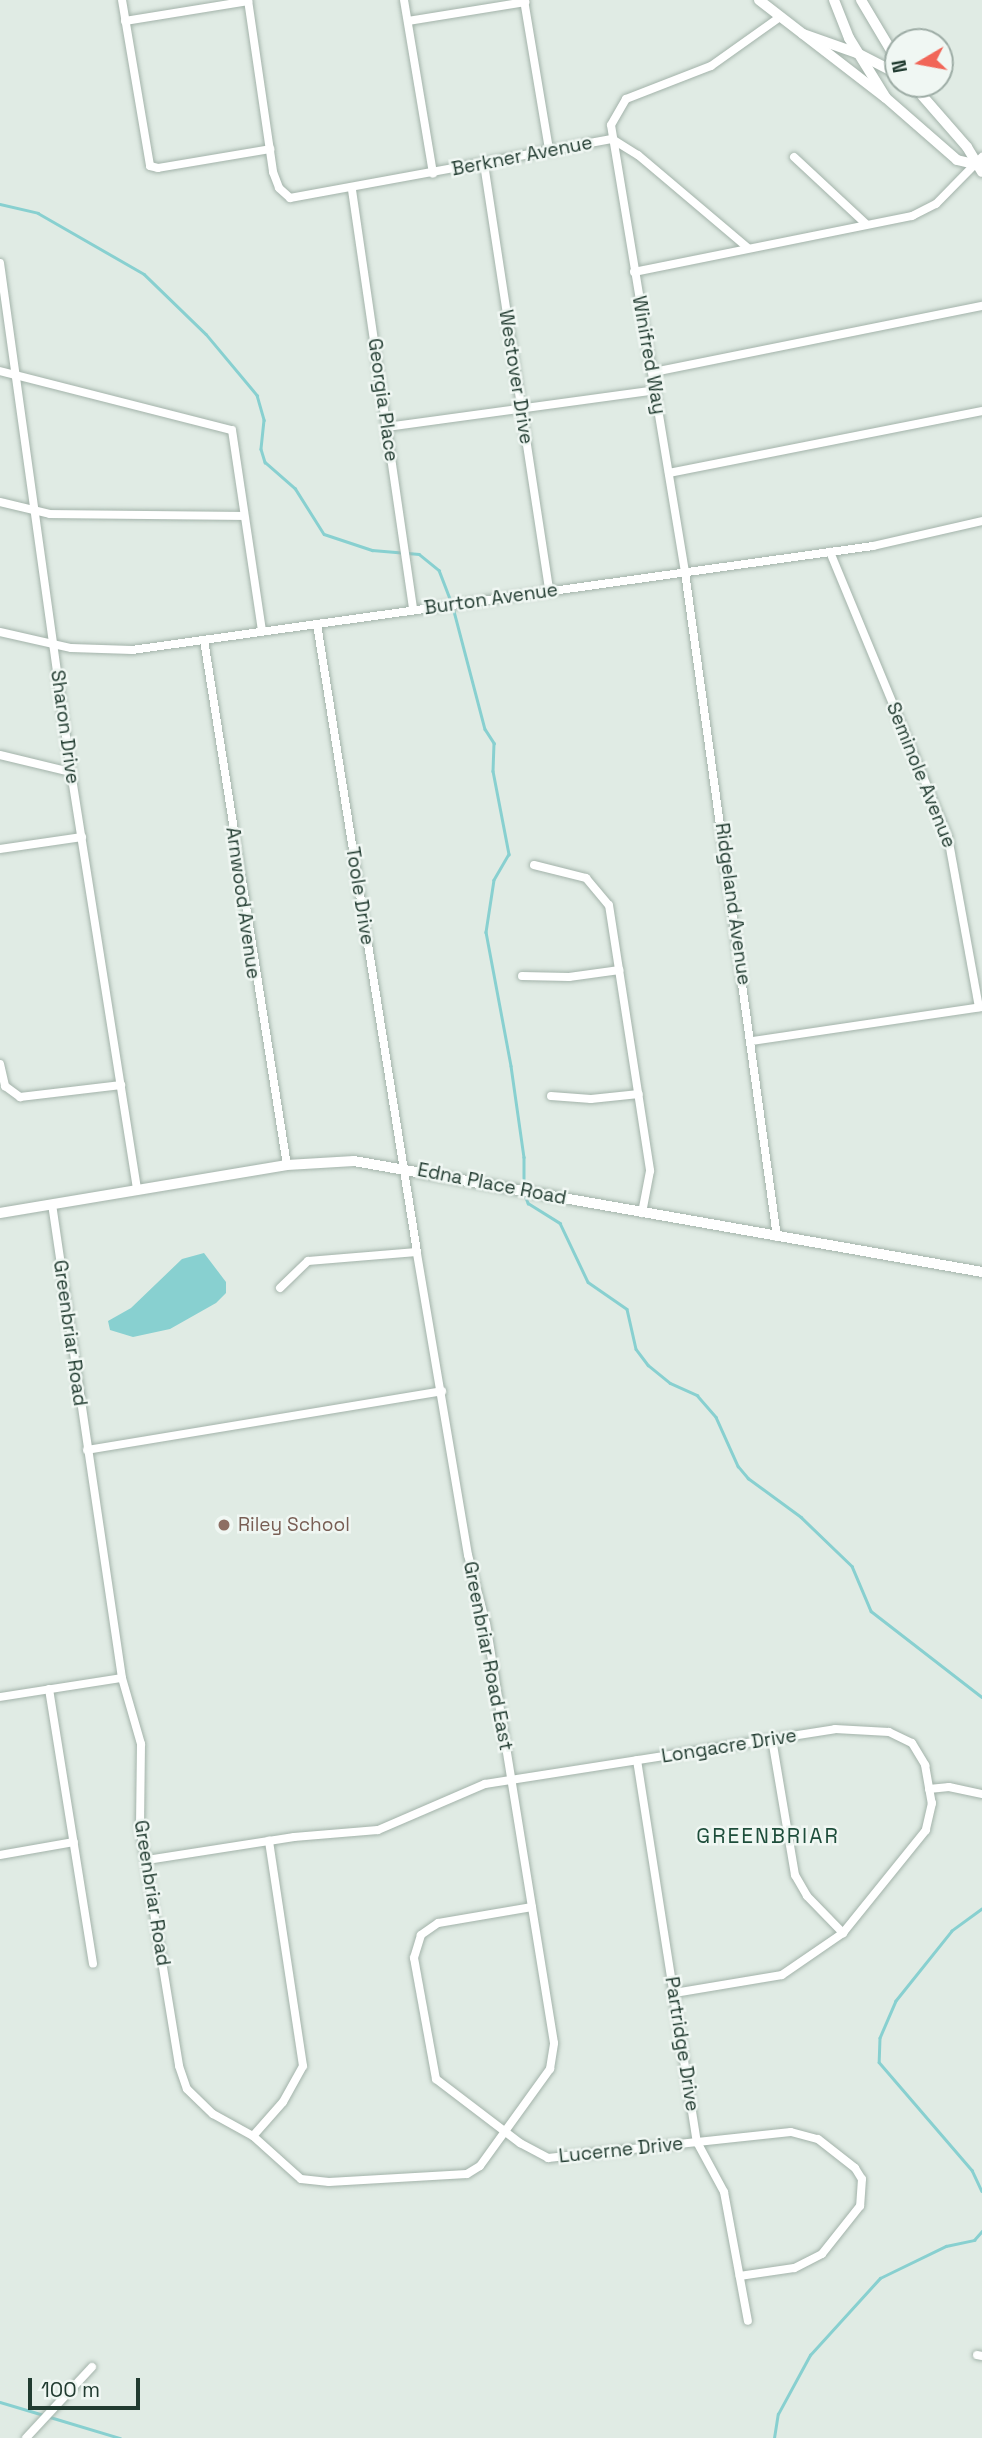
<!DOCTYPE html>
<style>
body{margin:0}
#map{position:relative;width:982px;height:2438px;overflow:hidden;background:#e0ebe4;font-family:"Space Grotesk",sans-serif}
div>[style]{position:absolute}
.water>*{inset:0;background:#88d0d0}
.stream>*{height:2.5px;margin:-1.25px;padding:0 1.25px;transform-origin:1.25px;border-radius:1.25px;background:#88d0d0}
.roads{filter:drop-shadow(0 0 2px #a3b3aa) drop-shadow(0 0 2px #a3b3aa)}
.minor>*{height:8px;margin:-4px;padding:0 4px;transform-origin:4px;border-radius:4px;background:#fff}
.tertiary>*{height:10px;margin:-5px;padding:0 5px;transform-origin:5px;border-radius:5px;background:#fff}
.secondary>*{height:10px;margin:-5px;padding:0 5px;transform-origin:5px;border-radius:5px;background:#fff}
.dots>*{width:19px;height:19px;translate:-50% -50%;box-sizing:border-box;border:4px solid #f0f7f3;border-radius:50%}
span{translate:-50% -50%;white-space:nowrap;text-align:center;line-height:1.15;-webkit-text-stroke:5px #f0f7f3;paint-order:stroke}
.street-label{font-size:19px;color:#213b30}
.education-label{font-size:19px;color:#785e54}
.left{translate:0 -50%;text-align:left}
.neighbourhood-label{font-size:21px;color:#1d4d3a;letter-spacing:2px}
.north{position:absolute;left:884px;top:28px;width:70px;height:70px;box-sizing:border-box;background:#f0f7f3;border:2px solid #9daca5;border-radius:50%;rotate:260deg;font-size:19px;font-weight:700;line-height:28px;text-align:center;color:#213b30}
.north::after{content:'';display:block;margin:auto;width:24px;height:32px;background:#f16658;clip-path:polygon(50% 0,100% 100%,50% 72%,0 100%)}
.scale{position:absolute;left:28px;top:2378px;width:112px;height:32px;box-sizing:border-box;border:4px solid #213b30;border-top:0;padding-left:9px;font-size:21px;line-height:24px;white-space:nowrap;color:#213b30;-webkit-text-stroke:5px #f0f7f3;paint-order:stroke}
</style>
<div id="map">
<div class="water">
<div style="clip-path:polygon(204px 1253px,226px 1282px,226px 1293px,216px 1303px,170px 1329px,133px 1337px,110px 1330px,108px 1321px,131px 1308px,182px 1259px)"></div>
</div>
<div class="stream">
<div style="left:0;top:204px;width:39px;rotate:13deg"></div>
<div style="left:38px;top:213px;width:122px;rotate:29.9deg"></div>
<div style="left:144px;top:274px;width:86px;rotate:44.1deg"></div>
<div style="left:206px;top:334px;width:80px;rotate:50.1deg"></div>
<div style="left:257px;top:395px;width:26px;rotate:74deg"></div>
<div style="left:264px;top:420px;width:29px;rotate:96deg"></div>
<div style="left:261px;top:449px;width:14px;rotate:73deg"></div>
<div style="left:265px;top:462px;width:40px;rotate:41deg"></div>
<div style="left:295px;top:488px;width:54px;rotate:57.8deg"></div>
<div style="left:324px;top:534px;width:51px;rotate:18.4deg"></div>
<div style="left:372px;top:550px;width:47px;rotate:4.9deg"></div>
<div style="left:419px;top:554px;width:26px;rotate:39deg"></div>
<div style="left:439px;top:570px;width:31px;rotate:69deg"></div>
<div style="left:454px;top:611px;width:122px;rotate:75.3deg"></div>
<div style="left:485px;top:729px;width:17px;rotate:57deg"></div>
<div style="left:494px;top:743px;width:28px;rotate:92deg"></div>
<div style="left:493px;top:771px;width:85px;rotate:79.1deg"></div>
<div style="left:509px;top:854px;width:30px;rotate:120deg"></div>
<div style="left:494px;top:880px;width:53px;rotate:98.7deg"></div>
<div style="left:486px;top:932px;width:136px;rotate:79.4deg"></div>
<div style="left:511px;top:1066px;width:92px;rotate:81.9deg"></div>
<div style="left:524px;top:1157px;width:31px;rotate:90deg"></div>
<div style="left:525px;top:1195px;width:9px;rotate:69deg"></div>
<div style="left:528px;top:1203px;width:38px;rotate:32deg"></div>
<div style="left:560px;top:1223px;width:65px;rotate:64.6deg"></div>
<div style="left:588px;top:1282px;width:47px;rotate:34.7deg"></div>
<div style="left:627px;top:1309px;width:41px;rotate:77.3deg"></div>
<div style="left:636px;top:1349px;width:20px;rotate:53deg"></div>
<div style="left:648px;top:1365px;width:28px;rotate:39deg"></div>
<div style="left:670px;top:1383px;width:30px;rotate:24deg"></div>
<div style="left:697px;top:1395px;width:29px;rotate:49deg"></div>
<div style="left:716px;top:1417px;width:54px;rotate:65.8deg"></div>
<div style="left:738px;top:1466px;width:16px;rotate:50deg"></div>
<div style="left:748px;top:1478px;width:66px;rotate:36.3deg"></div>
<div style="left:801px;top:1517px;width:71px;rotate:43.9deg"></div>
<div style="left:852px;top:1566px;width:49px;rotate:67.1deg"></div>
<div style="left:871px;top:1611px;width:140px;rotate:37.8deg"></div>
<div style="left:982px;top:1909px;width:37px;rotate:144deg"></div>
<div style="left:952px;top:1931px;width:90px;rotate:128.7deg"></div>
<div style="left:896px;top:2001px;width:40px;rotate:113.4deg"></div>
<div style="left:880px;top:2038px;width:24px;rotate:92deg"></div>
<div style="left:879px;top:2062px;width:143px;rotate:49.3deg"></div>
<div style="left:972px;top:2170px;width:23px;rotate:65deg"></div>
<div style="left:0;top:2402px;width:46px;rotate:16.5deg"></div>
<div style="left:50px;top:2417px;width:73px;rotate:16.7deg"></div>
<div style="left:774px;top:2438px;width:24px;rotate:-81deg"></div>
<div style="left:778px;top:2414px;width:67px;rotate:-61.5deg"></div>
<div style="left:810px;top:2355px;width:104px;rotate:-47.7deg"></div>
<div style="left:880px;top:2278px;width:73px;rotate:-25.9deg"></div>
<div style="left:946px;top:2246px;width:29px;rotate:-12deg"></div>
<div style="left:974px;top:2240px;width:12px;rotate:-48deg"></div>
</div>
<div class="roads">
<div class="minor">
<div style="left:122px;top:0;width:168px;rotate:80.4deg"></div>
<div style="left:150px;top:166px;width:8px;rotate:14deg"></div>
<div style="left:158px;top:168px;width:114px;rotate:-9.6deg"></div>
<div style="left:248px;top:0;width:174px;rotate:81.7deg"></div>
<div style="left:273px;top:172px;width:17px;rotate:69deg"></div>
<div style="left:279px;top:188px;width:15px;rotate:42deg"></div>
<div style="left:290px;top:198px;width:327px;rotate:-10.4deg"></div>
<div style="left:404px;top:0;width:176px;rotate:80.5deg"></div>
<div style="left:524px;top:0;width:152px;rotate:80.5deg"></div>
<div style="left:125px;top:21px;width:125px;rotate:-9.2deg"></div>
<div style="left:408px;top:21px;width:119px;rotate:-9.2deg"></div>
<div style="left:612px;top:139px;width:31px;rotate:32deg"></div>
<div style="left:638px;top:155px;width:144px;rotate:40.2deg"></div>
<div style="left:794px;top:157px;width:98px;rotate:42.9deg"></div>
<div style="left:484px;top:164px;width:432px;rotate:81.3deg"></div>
<div style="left:352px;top:190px;width:424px;rotate:81.7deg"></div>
<div style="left:0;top:263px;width:514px;rotate:82.06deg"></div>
<div style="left:71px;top:772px;width:423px;rotate:81deg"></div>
<div style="left:634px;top:272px;width:284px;rotate:-11.4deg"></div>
<div style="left:912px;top:216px;width:27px;rotate:-27deg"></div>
<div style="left:936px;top:204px;width:66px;rotate:-45.6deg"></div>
<div style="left:0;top:371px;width:239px;rotate:14.3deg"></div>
<div style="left:232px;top:430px;width:203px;rotate:81.5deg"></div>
<div style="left:654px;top:372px;width:335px;rotate:-11.4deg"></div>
<div style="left:387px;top:427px;width:272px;rotate:-7.8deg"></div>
<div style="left:669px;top:473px;width:319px;rotate:-11.2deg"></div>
<div style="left:0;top:502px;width:51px;rotate:13.5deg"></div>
<div style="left:50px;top:514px;width:194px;rotate:0.6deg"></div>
<div style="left:830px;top:552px;width:308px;rotate:67.5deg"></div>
<div style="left:948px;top:837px;width:173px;rotate:79.7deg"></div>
<div style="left:0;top:632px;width:73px;rotate:12.7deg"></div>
<div style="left:71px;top:648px;width:61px;rotate:1.9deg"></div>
<div style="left:132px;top:650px;width:748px;rotate:-7.99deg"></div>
<div style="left:873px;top:546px;width:112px;rotate:-12.9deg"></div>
<div style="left:204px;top:640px;width:532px;rotate:81.02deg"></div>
<div style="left:0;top:755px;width:73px;rotate:13.5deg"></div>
<div style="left:0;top:849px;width:83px;rotate:-8.3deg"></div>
<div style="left:534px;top:865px;width:54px;rotate:14deg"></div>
<div style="left:586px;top:878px;width:35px;rotate:50deg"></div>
<div style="left:609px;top:905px;width:269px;rotate:81.2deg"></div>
<div style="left:650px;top:1171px;width:43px;rotate:100.8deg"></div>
<div style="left:522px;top:976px;width:47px;rotate:1.2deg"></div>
<div style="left:569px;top:977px;width:51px;rotate:-7.8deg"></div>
<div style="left:752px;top:1041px;width:232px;rotate:-8.4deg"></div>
<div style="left:0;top:1064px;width:23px;rotate:77deg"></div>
<div style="left:5px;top:1086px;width:19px;rotate:36deg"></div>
<div style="left:20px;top:1097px;width:102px;rotate:-6.8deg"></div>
<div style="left:551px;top:1096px;width:40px;rotate:4.3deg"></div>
<div style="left:591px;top:1099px;width:48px;rotate:-5.9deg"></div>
<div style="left:52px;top:1204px;width:479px;rotate:81.6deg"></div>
<div style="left:122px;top:1678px;width:69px;rotate:73.9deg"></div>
<div style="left:141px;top:1744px;width:83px;rotate:90.7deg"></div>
<div style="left:140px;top:1827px;width:242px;rotate:80.7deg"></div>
<div style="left:179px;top:2066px;width:24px;rotate:71deg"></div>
<div style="left:187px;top:2089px;width:36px;rotate:44deg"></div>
<div style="left:213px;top:2114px;width:46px;rotate:28.8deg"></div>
<div style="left:253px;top:2136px;width:64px;rotate:41.9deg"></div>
<div style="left:301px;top:2179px;width:28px;rotate:6deg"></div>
<div style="left:329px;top:2182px;width:138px;rotate:-3.3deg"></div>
<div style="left:467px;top:2174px;width:15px;rotate:-32deg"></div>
<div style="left:480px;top:2166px;width:120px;rotate:-54.2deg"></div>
<div style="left:550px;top:2069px;width:26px;rotate:-81deg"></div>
<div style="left:554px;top:2043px;width:424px;rotate:-99.2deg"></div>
<div style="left:486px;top:1624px;width:71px;rotate:-104.6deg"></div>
<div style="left:468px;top:1555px;width:307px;rotate:-99.6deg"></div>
<div style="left:417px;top:1252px;width:636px;rotate:-99.05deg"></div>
<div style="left:777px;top:1237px;width:671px;rotate:-97.88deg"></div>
<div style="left:685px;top:572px;width:453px;rotate:-99.4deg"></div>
<div style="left:611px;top:125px;width:30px;rotate:-60deg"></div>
<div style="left:626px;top:99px;width:91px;rotate:-21.2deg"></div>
<div style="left:711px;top:66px;width:85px;rotate:-35.4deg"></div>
<div style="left:280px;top:1288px;width:39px;rotate:-44deg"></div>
<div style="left:308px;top:1261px;width:109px;rotate:-4.7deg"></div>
<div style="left:87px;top:1450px;width:360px;rotate:-9.4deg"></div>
<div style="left:49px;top:1689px;width:278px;rotate:80.9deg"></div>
<div style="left:0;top:1697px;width:123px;rotate:-8.9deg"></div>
<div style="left:772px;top:1739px;width:138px;rotate:80.4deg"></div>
<div style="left:795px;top:1875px;width:24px;rotate:60deg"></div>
<div style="left:807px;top:1896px;width:52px;rotate:45.8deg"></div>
<div style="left:637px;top:1760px;width:387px;rotate:81.1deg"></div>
<div style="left:697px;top:2142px;width:57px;rotate:61.6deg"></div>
<div style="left:724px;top:2192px;width:131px;rotate:79.5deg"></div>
<div style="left:929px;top:1789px;width:20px;rotate:-6deg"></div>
<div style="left:949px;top:1787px;width:34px;rotate:12deg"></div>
<div style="left:0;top:1855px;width:75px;rotate:-10deg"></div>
<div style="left:147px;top:1860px;width:149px;rotate:-8.9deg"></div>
<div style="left:294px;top:1837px;width:84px;rotate:-4.8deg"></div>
<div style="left:378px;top:1830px;width:116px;rotate:-23.3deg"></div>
<div style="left:485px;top:1784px;width:354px;rotate:-8.9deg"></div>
<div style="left:835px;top:1729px;width:54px;rotate:3.2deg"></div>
<div style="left:889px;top:1732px;width:25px;rotate:26deg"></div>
<div style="left:912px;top:1743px;width:26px;rotate:59deg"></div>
<div style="left:925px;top:1765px;width:39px;rotate:80deg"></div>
<div style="left:932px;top:1803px;width:28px;rotate:103deg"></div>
<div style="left:926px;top:1830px;width:132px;rotate:128.9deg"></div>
<div style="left:843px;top:1933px;width:74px;rotate:145.5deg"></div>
<div style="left:782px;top:1975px;width:109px;rotate:170.5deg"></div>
<div style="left:532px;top:1907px;width:95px;rotate:170.3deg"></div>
<div style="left:438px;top:1923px;width:21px;rotate:145deg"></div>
<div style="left:421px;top:1935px;width:24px;rotate:107deg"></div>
<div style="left:414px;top:1958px;width:123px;rotate:79.7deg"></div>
<div style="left:436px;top:2079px;width:106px;rotate:37.3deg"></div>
<div style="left:520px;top:2143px;width:32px;rotate:28deg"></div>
<div style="left:548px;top:2158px;width:244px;rotate:-6.1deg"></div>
<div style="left:791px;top:2132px;width:28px;rotate:15deg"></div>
<div style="left:818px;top:2139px;width:47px;rotate:38.1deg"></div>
<div style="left:855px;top:2168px;width:13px;rotate:58deg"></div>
<div style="left:862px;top:2179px;width:27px;rotate:94deg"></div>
<div style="left:860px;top:2206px;width:61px;rotate:128.4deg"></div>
<div style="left:822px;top:2254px;width:31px;rotate:153deg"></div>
<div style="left:794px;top:2268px;width:55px;rotate:171.6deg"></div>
<div style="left:253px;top:2136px;width:45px;rotate:-48.6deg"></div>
<div style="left:283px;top:2102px;width:41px;rotate:-60.9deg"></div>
<div style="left:303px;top:2066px;width:228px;rotate:-98.6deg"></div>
<div style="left:977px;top:2355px;width:5px;rotate:11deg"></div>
<div style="left:26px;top:2438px;width:97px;rotate:-47.1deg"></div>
</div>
<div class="tertiary">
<div style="left:759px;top:0;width:160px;rotate:37.7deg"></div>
<div style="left:803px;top:34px;width:57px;rotate:19.4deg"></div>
<div style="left:857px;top:53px;width:46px;rotate:27.1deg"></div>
<div style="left:0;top:1213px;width:291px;rotate:-9.5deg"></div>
<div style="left:287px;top:1165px;width:67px;rotate:-3.4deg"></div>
<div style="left:354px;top:1161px;width:638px;rotate:10.02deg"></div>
</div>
<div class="secondary">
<div style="left:834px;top:0;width:41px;rotate:68.5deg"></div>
<div style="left:849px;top:38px;width:70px;rotate:58.3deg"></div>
<div style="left:886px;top:98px;width:94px;rotate:41.1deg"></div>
<div style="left:957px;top:160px;width:18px;rotate:13deg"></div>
<div style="left:861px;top:0;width:72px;rotate:59.2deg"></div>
<div style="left:912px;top:84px;width:84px;rotate:48.9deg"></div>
<div style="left:967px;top:147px;width:29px;rotate:59deg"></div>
</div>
</div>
<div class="dots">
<div style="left:224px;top:1525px;background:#8d6e63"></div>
</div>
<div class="street-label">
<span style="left:522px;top:156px;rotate:-11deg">Berkner Avenue</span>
<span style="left:649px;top:355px;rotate:80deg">Winifred Way</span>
<span style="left:516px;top:377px;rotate:81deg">Westover Drive</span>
<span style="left:383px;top:400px;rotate:82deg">Georgia Place</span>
<span style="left:491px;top:599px;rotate:-8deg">Burton Avenue</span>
<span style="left:65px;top:727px;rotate:82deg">Sharon Drive</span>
<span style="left:921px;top:775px;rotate:68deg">Seminole Avenue</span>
<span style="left:360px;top:896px;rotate:81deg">Toole Drive</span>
<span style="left:243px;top:903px;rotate:82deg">Arnwood Avenue</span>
<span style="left:733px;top:904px;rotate:82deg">Ridgeland Avenue</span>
<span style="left:492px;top:1184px;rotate:11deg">Edna Place Road</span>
<span style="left:70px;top:1333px;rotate:82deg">Greenbriar Road</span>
<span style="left:488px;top:1656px;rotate:79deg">Greenbriar Road East</span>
<span style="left:729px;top:1746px;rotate:-9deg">Longacre Drive</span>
<span style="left:152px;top:1893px;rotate:81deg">Greenbriar Road</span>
<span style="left:682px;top:2044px;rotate:81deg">Partridge Drive</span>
<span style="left:621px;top:2150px;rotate:-6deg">Lucerne Drive</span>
</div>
<div class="education-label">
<span class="left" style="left:238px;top:1525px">Riley School</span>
</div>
<div class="neighbourhood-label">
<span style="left:768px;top:1836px">GREENBRIAR</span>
</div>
<div class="north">N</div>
<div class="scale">100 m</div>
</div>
